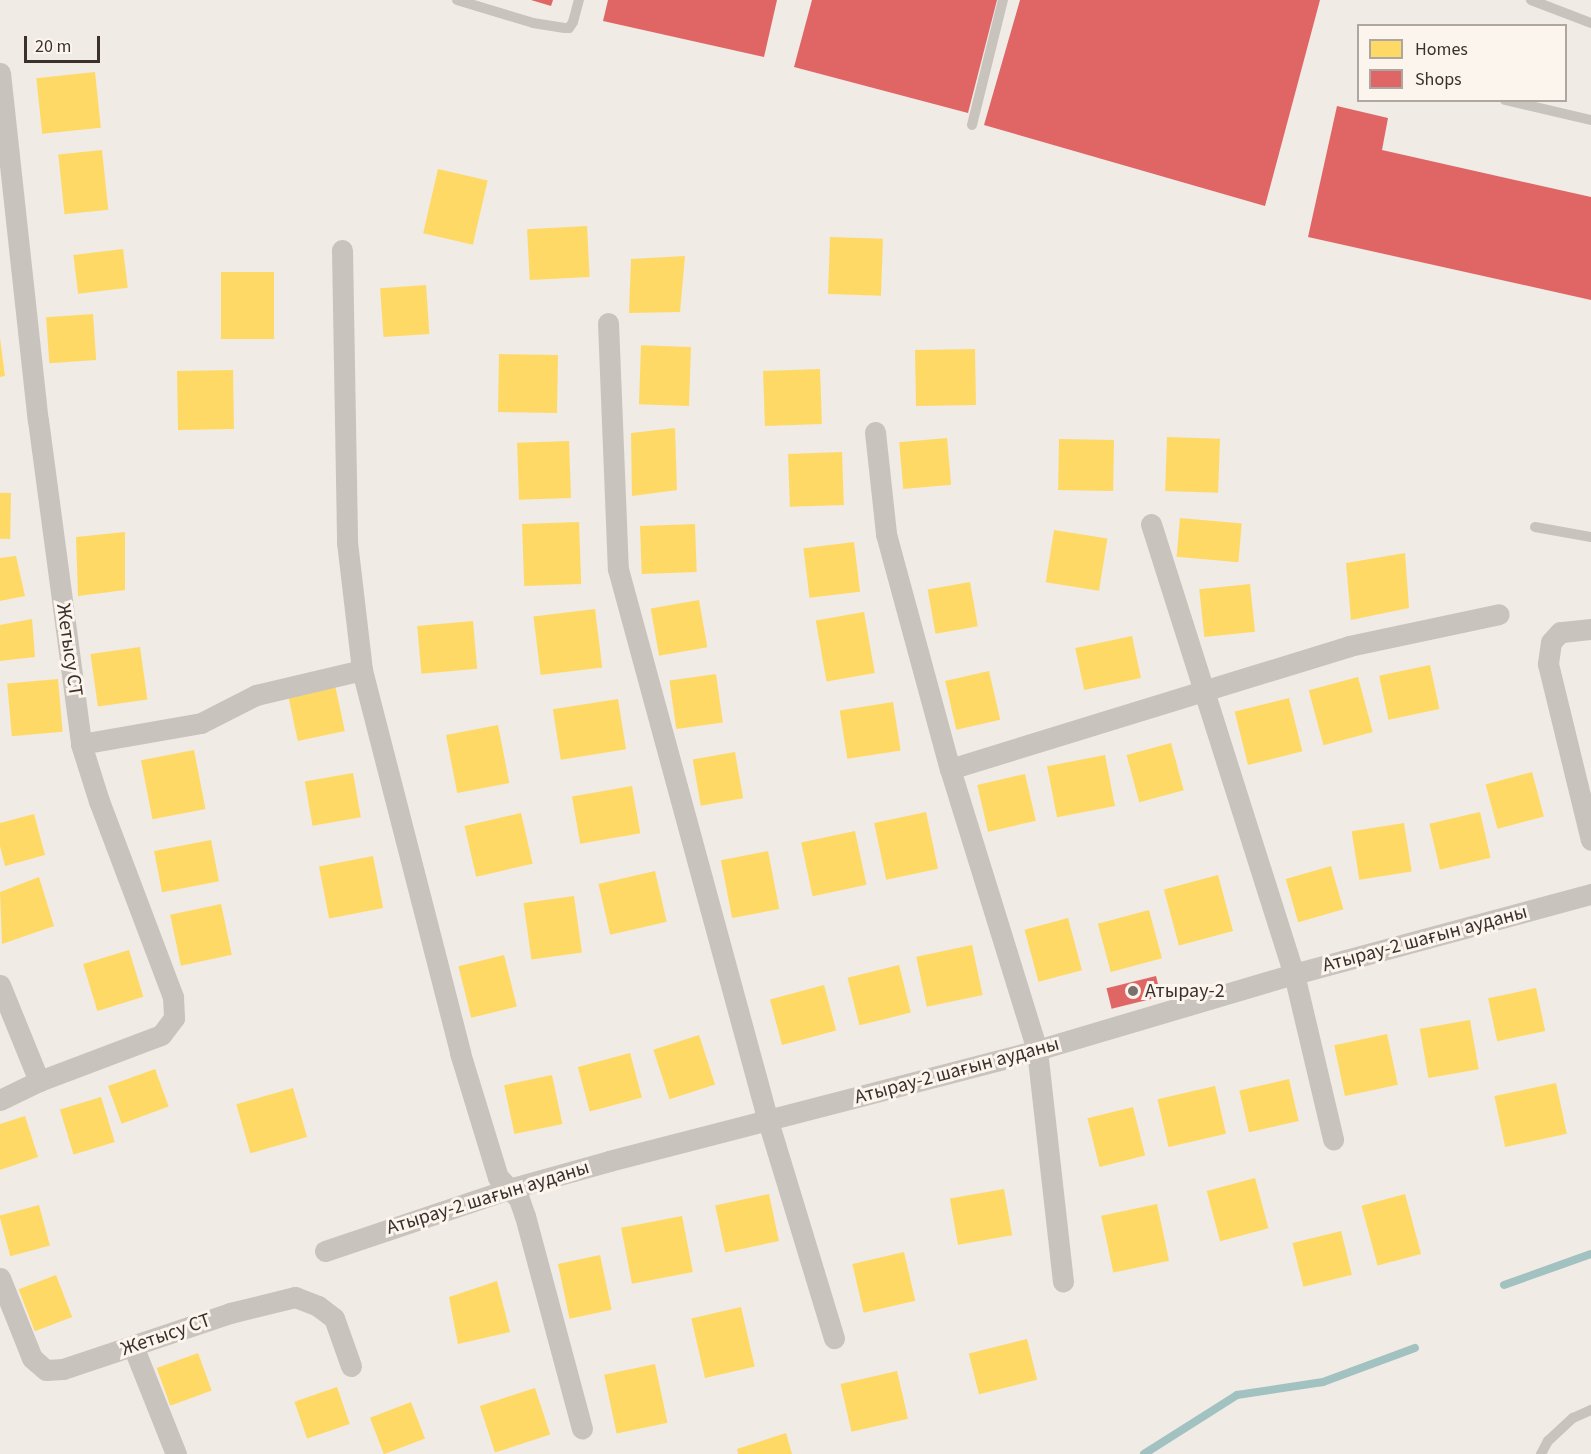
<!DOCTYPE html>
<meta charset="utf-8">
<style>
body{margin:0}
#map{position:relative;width:1591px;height:1454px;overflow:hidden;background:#f0ebe5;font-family:"Source Sans 3",sans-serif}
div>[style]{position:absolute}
.homes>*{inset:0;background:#ffd966;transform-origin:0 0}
.shops>*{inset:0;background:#e06666;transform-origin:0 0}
.stream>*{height:8px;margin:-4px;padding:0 4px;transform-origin:4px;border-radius:4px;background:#a1c2c1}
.service>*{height:10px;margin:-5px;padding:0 5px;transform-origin:5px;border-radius:5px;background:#c9c3be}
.minor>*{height:21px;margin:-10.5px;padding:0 10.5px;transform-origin:10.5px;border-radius:10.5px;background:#c9c3be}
.dots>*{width:16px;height:16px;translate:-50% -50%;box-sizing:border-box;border:3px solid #fbf5ee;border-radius:50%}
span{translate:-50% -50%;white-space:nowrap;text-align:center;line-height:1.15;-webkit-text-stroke:6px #fbf5ee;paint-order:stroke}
.street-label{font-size:20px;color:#3b302b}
.poi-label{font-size:20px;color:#3b302b}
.left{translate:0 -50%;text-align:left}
.legend{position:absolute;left:1357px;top:24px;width:210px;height:78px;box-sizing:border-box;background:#fbf5ee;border:2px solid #aea6a0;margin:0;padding:8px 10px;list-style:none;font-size:18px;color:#3b302b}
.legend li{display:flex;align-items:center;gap:12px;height:30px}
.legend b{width:30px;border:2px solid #aea6a0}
.scale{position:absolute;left:24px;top:36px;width:76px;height:27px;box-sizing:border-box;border:3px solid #3b302b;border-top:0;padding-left:8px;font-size:18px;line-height:21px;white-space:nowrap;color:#3b302b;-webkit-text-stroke:4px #fbf5ee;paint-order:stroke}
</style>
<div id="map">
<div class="homes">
<div style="left:95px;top:72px;width:56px;height:59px;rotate:84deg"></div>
<div style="left:102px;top:150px;width:60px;height:44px;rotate:84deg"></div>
<div style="left:438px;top:169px;width:51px;height:66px;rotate:13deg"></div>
<div style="left:587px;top:226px;width:51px;height:60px;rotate:87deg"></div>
<div style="left:830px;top:237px;width:53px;height:57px;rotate:2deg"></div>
<div style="left:123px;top:249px;width:39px;height:50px;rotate:83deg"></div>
<div style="clip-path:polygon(685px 256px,680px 312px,629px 313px,631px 259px)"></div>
<div style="left:221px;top:272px;width:53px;height:67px"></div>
<div style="left:426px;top:285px;width:49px;height:46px;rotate:86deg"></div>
<div style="left:93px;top:314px;width:46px;height:47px;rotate:86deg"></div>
<div style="clip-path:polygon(0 338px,5px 376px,0 377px)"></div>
<div style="left:691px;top:347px;width:59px;height:50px;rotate:92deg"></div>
<div style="left:975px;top:349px;width:56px;height:60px;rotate:89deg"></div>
<div style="left:558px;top:355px;width:58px;height:59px;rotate:91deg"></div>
<div style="left:820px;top:369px;width:55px;height:57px;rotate:88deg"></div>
<div style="left:233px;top:370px;width:59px;height:56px;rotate:89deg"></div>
<div style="clip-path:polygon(675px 428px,677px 490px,632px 496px,631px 433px)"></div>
<div style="left:1167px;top:437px;width:53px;height:54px;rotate:2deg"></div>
<div style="left:947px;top:438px;width:47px;height:48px;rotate:85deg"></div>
<div style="left:1059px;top:439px;width:55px;height:51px;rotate:1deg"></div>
<div style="left:569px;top:441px;width:57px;height:52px;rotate:88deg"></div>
<div style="left:842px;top:452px;width:53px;height:54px;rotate:88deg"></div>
<div style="left:11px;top:493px;width:46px;height:11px;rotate:91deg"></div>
<div style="left:1180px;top:518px;width:62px;height:39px;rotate:5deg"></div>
<div style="left:579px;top:522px;width:62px;height:57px;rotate:88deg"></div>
<div style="left:695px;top:524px;width:48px;height:55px;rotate:88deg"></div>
<div style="left:1054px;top:530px;width:54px;height:53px;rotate:9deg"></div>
<div style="clip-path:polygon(125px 532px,125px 590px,78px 596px,76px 537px)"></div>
<div style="left:854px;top:542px;width:50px;height:51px;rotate:83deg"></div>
<div style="clip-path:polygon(1405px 553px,1409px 608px,1351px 620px,1346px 563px)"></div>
<div style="clip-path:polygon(16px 556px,25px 596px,0 601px,0 558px)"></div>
<div style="left:970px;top:582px;width:45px;height:43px;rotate:80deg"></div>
<div style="left:1250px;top:584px;width:48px;height:51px;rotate:84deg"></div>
<div style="left:699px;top:600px;width:48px;height:49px;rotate:80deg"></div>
<div style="left:595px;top:609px;width:59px;height:62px;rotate:83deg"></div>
<div style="left:864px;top:612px;width:62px;height:49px;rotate:80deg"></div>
<div style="clip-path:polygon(32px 619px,35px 657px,0 661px,0 625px)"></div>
<div style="left:473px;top:621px;width:48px;height:56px;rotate:85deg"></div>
<div style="left:1132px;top:636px;width:43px;height:58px;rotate:78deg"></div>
<div style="left:140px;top:647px;width:53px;height:50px;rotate:82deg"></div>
<div style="left:1430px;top:665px;width:45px;height:52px;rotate:78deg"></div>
<div style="left:989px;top:671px;width:50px;height:45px;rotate:77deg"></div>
<div style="left:716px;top:674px;width:49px;height:47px;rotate:82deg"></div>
<div style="left:1358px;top:677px;width:57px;height:51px;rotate:75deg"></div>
<div style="left:58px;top:679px;width:53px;height:51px;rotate:85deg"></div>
<div style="left:335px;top:685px;width:47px;height:48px;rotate:78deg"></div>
<div style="left:1289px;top:698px;width:55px;height:56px;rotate:76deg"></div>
<div style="left:618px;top:699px;width:51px;height:66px;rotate:81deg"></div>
<div style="left:893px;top:702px;width:49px;height:54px;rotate:81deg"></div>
<div style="left:498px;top:725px;width:59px;height:53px;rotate:79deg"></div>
<div style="left:1171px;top:743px;width:49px;height:46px;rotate:75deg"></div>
<div style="left:194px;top:750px;width:60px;height:54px;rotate:79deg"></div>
<div style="left:735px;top:752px;width:47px;height:43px;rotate:80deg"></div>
<div style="left:1105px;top:755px;width:52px;height:59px;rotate:79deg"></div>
<div style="left:1532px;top:772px;width:46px;height:48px;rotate:75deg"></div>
<div style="left:353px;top:773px;width:45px;height:49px;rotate:80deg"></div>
<div style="left:1025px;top:774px;width:48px;height:49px;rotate:77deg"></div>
<div style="left:632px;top:786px;width:48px;height:61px;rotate:80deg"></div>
<div style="left:926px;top:812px;width:58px;height:53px;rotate:78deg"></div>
<div style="left:1480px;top:812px;width:47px;height:52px;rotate:77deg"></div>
<div style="left:521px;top:813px;width:52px;height:58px;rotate:77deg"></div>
<div style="clip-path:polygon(34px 814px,45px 855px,5px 866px,0 846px,0 823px)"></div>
<div style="left:1404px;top:823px;width:49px;height:53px;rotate:81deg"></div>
<div style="left:855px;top:831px;width:55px;height:55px;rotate:78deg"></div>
<div style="left:211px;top:840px;width:42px;height:58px;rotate:79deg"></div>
<div style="left:768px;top:851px;width:59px;height:48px;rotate:79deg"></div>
<div style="left:373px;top:856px;width:53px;height:55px;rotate:79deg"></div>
<div style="left:1331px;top:866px;width:45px;height:47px;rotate:74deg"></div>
<div style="left:655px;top:871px;width:52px;height:58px;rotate:77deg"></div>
<div style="left:1218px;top:875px;width:58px;height:56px;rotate:75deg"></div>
<div style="clip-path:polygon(39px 877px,54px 926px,2px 944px,0 892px)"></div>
<div style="left:574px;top:896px;width:57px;height:51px;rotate:82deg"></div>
<div style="left:221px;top:904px;width:52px;height:52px;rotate:78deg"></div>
<div style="left:1149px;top:910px;width:50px;height:53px;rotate:75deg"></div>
<div style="left:1068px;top:918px;width:54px;height:45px;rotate:75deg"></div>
<div style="left:972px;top:945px;width:51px;height:57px;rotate:78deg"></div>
<div style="left:129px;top:950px;width:49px;height:48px;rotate:73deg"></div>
<div style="left:504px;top:955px;width:53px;height:47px;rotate:76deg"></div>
<div style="left:899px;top:965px;width:49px;height:53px;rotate:76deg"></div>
<div style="left:824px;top:985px;width:47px;height:56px;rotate:75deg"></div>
<div style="left:1536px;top:988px;width:44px;height:49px;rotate:78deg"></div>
<div style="left:1470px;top:1020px;width:50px;height:51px;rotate:80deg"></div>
<div style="left:1387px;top:1034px;width:52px;height:54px;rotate:78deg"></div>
<div style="left:699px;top:1035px;width:52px;height:48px;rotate:72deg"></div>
<div style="left:630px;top:1053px;width:46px;height:54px;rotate:75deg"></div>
<div style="left:155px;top:1069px;width:40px;height:50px;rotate:70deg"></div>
<div style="left:552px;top:1075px;width:50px;height:49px;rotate:78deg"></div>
<div style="left:1289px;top:1079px;width:43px;height:51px;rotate:77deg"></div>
<div style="left:1556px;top:1083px;width:52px;height:63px;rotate:78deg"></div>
<div style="left:1215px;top:1086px;width:49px;height:59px;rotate:77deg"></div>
<div style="left:293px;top:1088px;width:51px;height:59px;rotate:74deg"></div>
<div style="left:101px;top:1097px;width:47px;height:43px;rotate:73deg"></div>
<div style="left:1133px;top:1107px;width:50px;height:47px;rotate:76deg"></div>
<div style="clip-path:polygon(25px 1116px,38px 1157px,0 1170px,0 1124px)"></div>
<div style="left:1255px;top:1178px;width:52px;height:50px;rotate:75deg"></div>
<div style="left:1004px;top:1189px;width:47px;height:55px;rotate:80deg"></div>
<div style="left:769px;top:1194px;width:48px;height:55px;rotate:78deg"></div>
<div style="left:1405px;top:1194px;width:62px;height:45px;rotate:75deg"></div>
<div style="left:1157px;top:1204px;width:58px;height:57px;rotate:78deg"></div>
<div style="left:39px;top:1205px;width:42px;height:41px;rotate:75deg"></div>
<div style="left:682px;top:1216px;width:57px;height:62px;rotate:79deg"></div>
<div style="left:1341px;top:1231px;width:45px;height:50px;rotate:76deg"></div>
<div style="left:904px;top:1252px;width:50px;height:53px;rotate:77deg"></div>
<div style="left:600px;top:1255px;width:56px;height:43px;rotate:78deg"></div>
<div style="left:56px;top:1275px;width:45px;height:40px;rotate:69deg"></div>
<div style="clip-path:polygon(497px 1281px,510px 1332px,458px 1344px,449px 1297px)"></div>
<div style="left:741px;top:1307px;width:61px;height:51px;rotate:77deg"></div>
<div style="left:1027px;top:1339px;width:42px;height:60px;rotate:76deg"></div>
<div style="left:198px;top:1353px;width:40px;height:44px;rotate:70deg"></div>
<div style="left:655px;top:1364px;width:60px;height:52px;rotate:78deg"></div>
<div style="left:897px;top:1371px;width:49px;height:58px;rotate:77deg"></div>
<div style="left:337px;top:1387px;width:39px;height:45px;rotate:71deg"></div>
<div style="left:535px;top:1388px;width:49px;height:58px;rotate:72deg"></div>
<div style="left:411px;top:1402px;width:39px;height:44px;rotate:69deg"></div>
<div style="clip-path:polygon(786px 1433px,792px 1454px,738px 1454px,737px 1449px)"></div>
</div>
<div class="shops">
<div style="clip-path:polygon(531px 0,553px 0,551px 6px)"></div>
<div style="clip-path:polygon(608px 0,777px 0,764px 57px,603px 21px)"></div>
<div style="clip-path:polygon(812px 0,997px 0,968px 113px,794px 67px)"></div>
<div style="clip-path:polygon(1020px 0,1320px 0,1265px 206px,984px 125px)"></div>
<div style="clip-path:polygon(1337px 106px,1388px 118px,1382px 150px,1591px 197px,1591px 300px,1308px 237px)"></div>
<div style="left:1156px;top:976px;width:21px;height:51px;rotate:76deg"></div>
</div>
<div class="stream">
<div style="left:1504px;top:1285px;width:92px;rotate:-19.6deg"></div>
<div style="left:1144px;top:1454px;width:110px;rotate:-32.4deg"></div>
<div style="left:1237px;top:1395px;width:87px;rotate:-8.6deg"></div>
<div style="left:1323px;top:1382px;width:98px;rotate:-20.3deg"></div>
</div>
<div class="service">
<div style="left:457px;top:0;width:79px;rotate:16.8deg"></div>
<div style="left:533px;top:23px;width:32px;rotate:9deg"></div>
<div style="left:565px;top:28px;width:4px"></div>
<div style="left:569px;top:28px;width:7px;rotate:-56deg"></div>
<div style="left:573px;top:22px;width:23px;rotate:-75deg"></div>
<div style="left:1531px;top:0;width:64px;rotate:21deg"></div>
<div style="left:1505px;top:100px;width:88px;rotate:13.1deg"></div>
<div style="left:972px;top:125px;width:129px;rotate:-76.1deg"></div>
<div style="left:1535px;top:527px;width:57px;rotate:10.1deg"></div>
<div style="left:1541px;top:1454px;width:15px;rotate:-62deg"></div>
<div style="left:1548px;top:1441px;width:34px;rotate:-43deg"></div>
<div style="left:1573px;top:1418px;width:20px;rotate:-24deg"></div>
</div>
<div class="minor">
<div style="left:0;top:73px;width:349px;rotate:83.8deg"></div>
<div style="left:38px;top:420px;width:327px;rotate:82.4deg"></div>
<div style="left:81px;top:744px;width:60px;rotate:72.5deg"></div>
<div style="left:99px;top:801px;width:210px;rotate:69.3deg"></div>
<div style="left:173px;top:997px;width:21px;rotate:87deg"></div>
<div style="left:174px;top:1018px;width:21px;rotate:127deg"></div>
<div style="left:161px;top:1035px;width:130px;rotate:159.3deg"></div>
<div style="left:39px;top:1081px;width:43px;rotate:154deg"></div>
<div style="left:342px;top:250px;width:292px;rotate:89deg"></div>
<div style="left:347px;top:542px;width:129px;rotate:83.3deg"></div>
<div style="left:362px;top:670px;width:395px;rotate:75.6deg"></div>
<div style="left:460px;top:1053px;width:130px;rotate:73deg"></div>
<div style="left:498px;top:1177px;width:30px;rotate:46deg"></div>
<div style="left:519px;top:1199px;width:18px;rotate:71deg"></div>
<div style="left:525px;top:1216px;width:220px;rotate:75deg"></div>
<div style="left:608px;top:323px;width:246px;rotate:87.7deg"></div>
<div style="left:618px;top:569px;width:572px;rotate:74.8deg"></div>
<div style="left:768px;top:1121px;width:227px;rotate:73.1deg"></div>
<div style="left:875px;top:432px;width:103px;rotate:83.8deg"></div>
<div style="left:886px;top:534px;width:244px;rotate:74.8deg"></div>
<div style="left:950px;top:769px;width:294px;rotate:72.8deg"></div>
<div style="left:1037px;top:1050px;width:233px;rotate:83.6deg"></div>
<div style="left:1151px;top:524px;width:472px;rotate:72.4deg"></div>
<div style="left:1294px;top:974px;width:170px;rotate:76.7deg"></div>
<div style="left:1591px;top:629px;width:31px;rotate:174deg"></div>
<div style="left:1560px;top:632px;width:13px;rotate:132deg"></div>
<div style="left:1551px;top:642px;width:22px;rotate:98deg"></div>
<div style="left:1548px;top:664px;width:181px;rotate:76.3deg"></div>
<div style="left:81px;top:744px;width:122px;rotate:-9.9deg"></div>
<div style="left:201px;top:723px;width:62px;rotate:-27deg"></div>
<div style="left:256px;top:695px;width:109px;rotate:-13.3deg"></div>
<div style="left:950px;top:769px;width:418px;rotate:-17.1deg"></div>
<div style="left:1349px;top:646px;width:153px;rotate:-12deg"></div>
<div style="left:0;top:985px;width:104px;rotate:67.9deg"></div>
<div style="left:325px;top:1251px;width:194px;rotate:-18.6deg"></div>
<div style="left:509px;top:1189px;width:104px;rotate:-15.6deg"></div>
<div style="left:609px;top:1161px;width:442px;rotate:-14.5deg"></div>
<div style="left:1037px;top:1050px;width:268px;rotate:-16.5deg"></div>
<div style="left:1294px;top:974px;width:308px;rotate:-15.1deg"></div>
<div style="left:0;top:1278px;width:86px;rotate:68.2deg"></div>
<div style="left:32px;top:1358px;width:18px;rotate:41deg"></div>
<div style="left:46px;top:1370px;width:17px;rotate:-3deg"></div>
<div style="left:63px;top:1369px;width:176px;rotate:-18.5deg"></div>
<div style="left:230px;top:1313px;width:67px;rotate:-13.8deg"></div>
<div style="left:295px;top:1297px;width:25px;rotate:21deg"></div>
<div style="left:318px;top:1306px;width:20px;rotate:37deg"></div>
<div style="left:334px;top:1318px;width:51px;rotate:70.5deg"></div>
<div style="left:133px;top:1346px;width:116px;rotate:68.3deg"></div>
</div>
<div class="dots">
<div style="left:1133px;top:991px;background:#7a716c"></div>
</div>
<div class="street-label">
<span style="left:69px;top:650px;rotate:82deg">Жетысу СТ</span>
<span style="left:1425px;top:939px;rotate:-15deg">Атырау-2 шағын ауданы</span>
<span style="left:957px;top:1071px;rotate:-15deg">Атырау-2 шағын ауданы</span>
<span style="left:488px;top:1198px;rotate:-17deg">Атырау-2 шағын ауданы</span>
<span style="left:166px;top:1335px;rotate:-19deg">Жетысу СТ</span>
</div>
<div class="poi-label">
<span class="left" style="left:1145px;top:991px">Атырау-2</span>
</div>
<ul class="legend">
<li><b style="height:16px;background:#ffd966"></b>Homes</li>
<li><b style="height:16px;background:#e06666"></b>Shops</li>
</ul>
<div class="scale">20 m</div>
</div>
